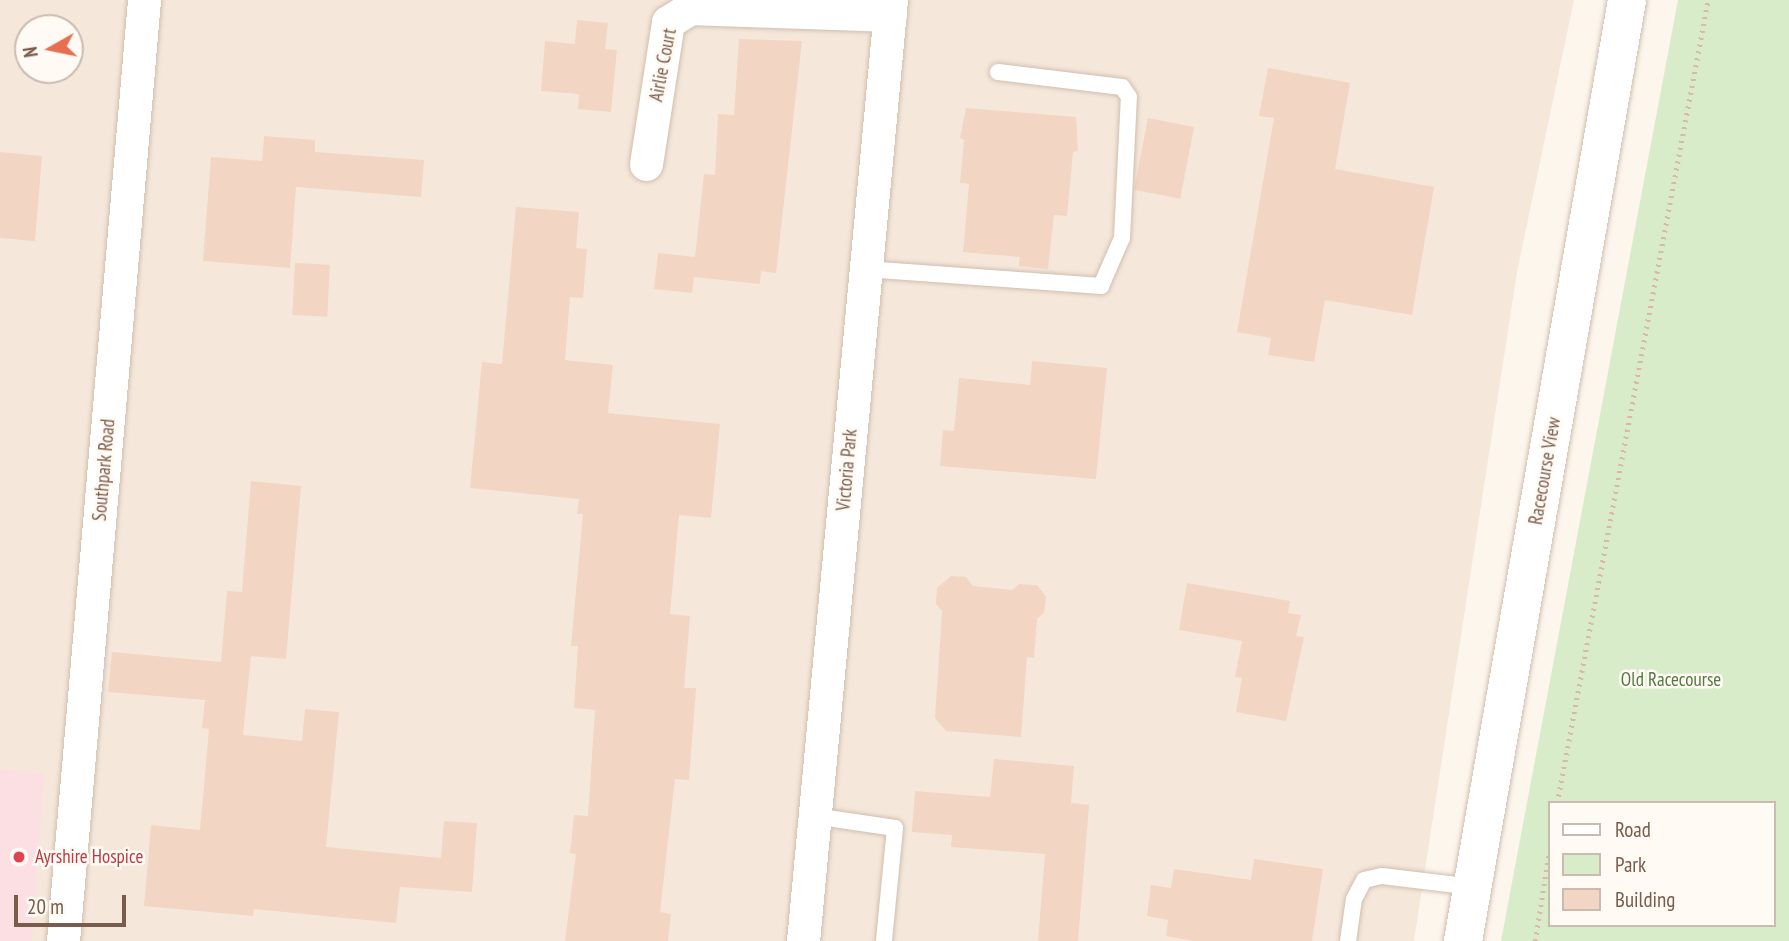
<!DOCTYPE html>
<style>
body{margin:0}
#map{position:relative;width:1789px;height:941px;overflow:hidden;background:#fdf6ec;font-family:"PT Sans Narrow",sans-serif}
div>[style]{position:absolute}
.residential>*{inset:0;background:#f5e8da}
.medical>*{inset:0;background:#fbdfe3}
.green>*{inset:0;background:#d8ecc9}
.building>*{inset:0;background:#f3d5c3;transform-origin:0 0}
.path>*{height:4.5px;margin-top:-2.25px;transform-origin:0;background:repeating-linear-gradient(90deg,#d9b8a5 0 2px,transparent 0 7px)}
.roads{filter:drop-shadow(0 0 2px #d1beb0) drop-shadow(0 0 2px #d1beb0)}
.lane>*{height:16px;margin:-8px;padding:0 8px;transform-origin:8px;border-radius:8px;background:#fff}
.street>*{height:33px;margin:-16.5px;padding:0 16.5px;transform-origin:16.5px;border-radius:16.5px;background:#fff}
.secondary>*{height:38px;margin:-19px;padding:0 19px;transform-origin:19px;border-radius:19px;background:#fff}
.dots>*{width:19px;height:19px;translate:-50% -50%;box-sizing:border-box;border:4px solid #fffaf3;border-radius:50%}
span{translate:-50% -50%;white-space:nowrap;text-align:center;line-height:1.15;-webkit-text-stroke:5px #fffaf3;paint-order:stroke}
.street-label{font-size:19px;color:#7a5c4d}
.park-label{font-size:19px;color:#537a41}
.health-label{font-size:19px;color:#be3a42}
.left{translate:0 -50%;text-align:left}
.legend{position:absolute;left:1548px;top:801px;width:228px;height:126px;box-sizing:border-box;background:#fffaf3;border:2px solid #cabbb1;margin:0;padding:9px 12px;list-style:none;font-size:21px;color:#7a5c4d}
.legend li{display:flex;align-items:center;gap:14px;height:35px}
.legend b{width:35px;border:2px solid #cabbb1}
.north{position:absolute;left:14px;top:14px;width:70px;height:70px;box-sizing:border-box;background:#fffaf3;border:2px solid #cabbb1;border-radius:50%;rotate:261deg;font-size:19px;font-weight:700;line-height:28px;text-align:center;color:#7a5c4d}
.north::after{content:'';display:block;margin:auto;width:24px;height:32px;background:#e76f51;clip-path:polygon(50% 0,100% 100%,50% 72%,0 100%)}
.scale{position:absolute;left:14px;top:895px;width:112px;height:32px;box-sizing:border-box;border:4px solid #7a5c4d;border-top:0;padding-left:9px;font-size:21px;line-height:24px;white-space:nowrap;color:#7a5c4d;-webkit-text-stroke:5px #fffaf3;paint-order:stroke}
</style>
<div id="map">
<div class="residential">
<div style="clip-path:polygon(evenodd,0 0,1574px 0,1517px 272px,1414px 941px,0 941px,0 0,28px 28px,70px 28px,70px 70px,28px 70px,28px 28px)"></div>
</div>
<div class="medical">
<div style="clip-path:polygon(0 769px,44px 774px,32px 941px,0 941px)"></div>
</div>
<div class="green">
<div style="clip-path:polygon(evenodd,1678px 0,1789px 0,1789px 941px,1501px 941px,1678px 0,1549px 803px,1773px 803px,1773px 925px,1549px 925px,1549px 803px)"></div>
</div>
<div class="building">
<div style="clip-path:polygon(577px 20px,608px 23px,605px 49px,617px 50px,611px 112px,578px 109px,579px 94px,541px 91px,545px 41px,575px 44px)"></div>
<div style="clip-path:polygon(739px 39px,802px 41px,776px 273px,761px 271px,760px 284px,694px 277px,692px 293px,654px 289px,658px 253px,695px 257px,704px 174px,715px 175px,718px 114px,734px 115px)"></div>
<div style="clip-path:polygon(1268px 68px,1350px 83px,1335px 169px,1434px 187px,1412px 315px,1325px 300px,1314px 362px,1268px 355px,1271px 338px,1237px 332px,1274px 118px,1259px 116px)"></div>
<div style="clip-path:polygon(966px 108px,1076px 117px,1078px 151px,1073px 152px,1067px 216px,1054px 215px,1048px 269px,1019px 266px,1020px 257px,963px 252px,969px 184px,960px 183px,964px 140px,960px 138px)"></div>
<div style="left:1148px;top:118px;width:47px;height:73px;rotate:11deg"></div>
<div style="clip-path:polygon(264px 136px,315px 140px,315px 152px,424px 160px,421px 197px,296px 187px,290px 268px,203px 261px,211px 157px,262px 161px)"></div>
<div style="clip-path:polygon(0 152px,42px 156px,35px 241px,0 238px)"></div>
<div style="clip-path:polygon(516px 207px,579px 212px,576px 248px,587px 249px,583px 298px,570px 297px,565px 360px,613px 365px,608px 413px,720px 424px,711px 518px,679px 515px,670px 614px,690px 616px,684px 688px,696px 688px,689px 780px,675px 779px,660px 912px,671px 914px,668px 941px,565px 941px,576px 854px,570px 853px,574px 815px,588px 816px,595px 710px,574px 708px,578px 646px,571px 646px,583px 514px,577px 514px,579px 499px,470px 488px,482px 362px,502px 364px)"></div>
<div style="left:295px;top:263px;width:35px;height:52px;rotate:3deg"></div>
<div style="clip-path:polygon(1032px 361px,1107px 368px,1096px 479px,940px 466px,943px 430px,954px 431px,959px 378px,1030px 385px)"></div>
<div style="clip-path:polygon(251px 481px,301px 486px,286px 659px,251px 656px,243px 735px,302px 741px,305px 709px,339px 712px,326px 847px,441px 858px,444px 821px,477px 823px,472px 892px,400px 887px,396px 923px,254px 909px,253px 916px,144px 906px,151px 825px,200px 830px,209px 729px,202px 728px,205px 700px,108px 692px,112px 652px,221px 662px,227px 591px,242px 592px)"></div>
<div style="clip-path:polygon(951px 576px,966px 577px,973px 586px,1012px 590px,1019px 584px,1037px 585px,1046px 597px,1044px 613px,1037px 619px,1034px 658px,1027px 657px,1021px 737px,946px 731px,935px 718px,942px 611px,936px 604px,937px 588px)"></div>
<div style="clip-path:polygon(1187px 583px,1290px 601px,1288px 613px,1301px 615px,1296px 636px,1304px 637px,1286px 721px,1236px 712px,1242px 678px,1235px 677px,1242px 641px,1179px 630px)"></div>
<div style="clip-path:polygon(994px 759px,1074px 766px,1071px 803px,1089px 805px,1078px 941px,1038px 941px,1045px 854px,951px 847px,952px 835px,912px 832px,915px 791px,990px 797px)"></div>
<div style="clip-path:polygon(1254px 859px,1323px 869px,1312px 941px,1193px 941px,1166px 936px,1168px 920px,1147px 916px,1151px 885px,1171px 888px,1174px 869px,1251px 880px)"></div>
</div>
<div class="path">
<div style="left:1557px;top:803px;width:817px;rotate:-79.35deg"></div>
<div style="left:1535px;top:941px;width:89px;rotate:-81deg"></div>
</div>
<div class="roads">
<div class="lane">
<div style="left:865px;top:269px;width:237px;rotate:4.1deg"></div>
<div style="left:1101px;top:286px;width:52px;rotate:-66.4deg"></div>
<div style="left:1122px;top:238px;width:141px;rotate:-87.2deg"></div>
<div style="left:1129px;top:97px;width:12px;rotate:-125deg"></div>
<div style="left:1122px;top:87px;width:125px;rotate:-173.1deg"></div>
<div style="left:814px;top:816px;width:82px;rotate:8.4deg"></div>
<div style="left:895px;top:828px;width:114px;rotate:95.6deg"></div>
<div style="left:1348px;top:941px;width:42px;rotate:-81.9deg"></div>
<div style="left:1354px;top:899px;width:21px;rotate:-62deg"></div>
<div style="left:1364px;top:880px;width:18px;rotate:-13deg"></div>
<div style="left:1382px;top:876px;width:92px;rotate:6.9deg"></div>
</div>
<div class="street">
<div style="left:646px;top:164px;width:144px;rotate:-81.2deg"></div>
<div style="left:668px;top:22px;width:26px;rotate:-32deg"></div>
<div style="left:690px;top:8px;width:200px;rotate:2deg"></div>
<div style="left:63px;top:941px;width:944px;rotate:-85.08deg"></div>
<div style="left:803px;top:941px;width:945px;rotate:-84.66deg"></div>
</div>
<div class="secondary">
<div style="left:1463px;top:941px;width:955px;rotate:-80.11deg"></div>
</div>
</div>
<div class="dots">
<div style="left:19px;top:857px;background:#e0444e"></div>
</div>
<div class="street-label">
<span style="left:663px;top:65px;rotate:-79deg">Airlie Court</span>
<span style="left:104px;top:470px;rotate:-85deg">Southpark Road</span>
<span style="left:847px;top:470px;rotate:-85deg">Victoria Park</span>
<span style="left:1545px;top:471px;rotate:-80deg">Racecourse View</span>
</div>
<div class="park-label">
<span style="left:1671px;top:680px">Old Racecourse</span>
</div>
<div class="health-label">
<span class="left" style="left:35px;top:857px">Ayrshire Hospice</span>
</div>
<ul class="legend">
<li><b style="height:9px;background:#fff"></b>Road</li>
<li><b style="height:19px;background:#d8ecc9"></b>Park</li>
<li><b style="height:19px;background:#f3d5c3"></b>Building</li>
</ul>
<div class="north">N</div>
<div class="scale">20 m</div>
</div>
